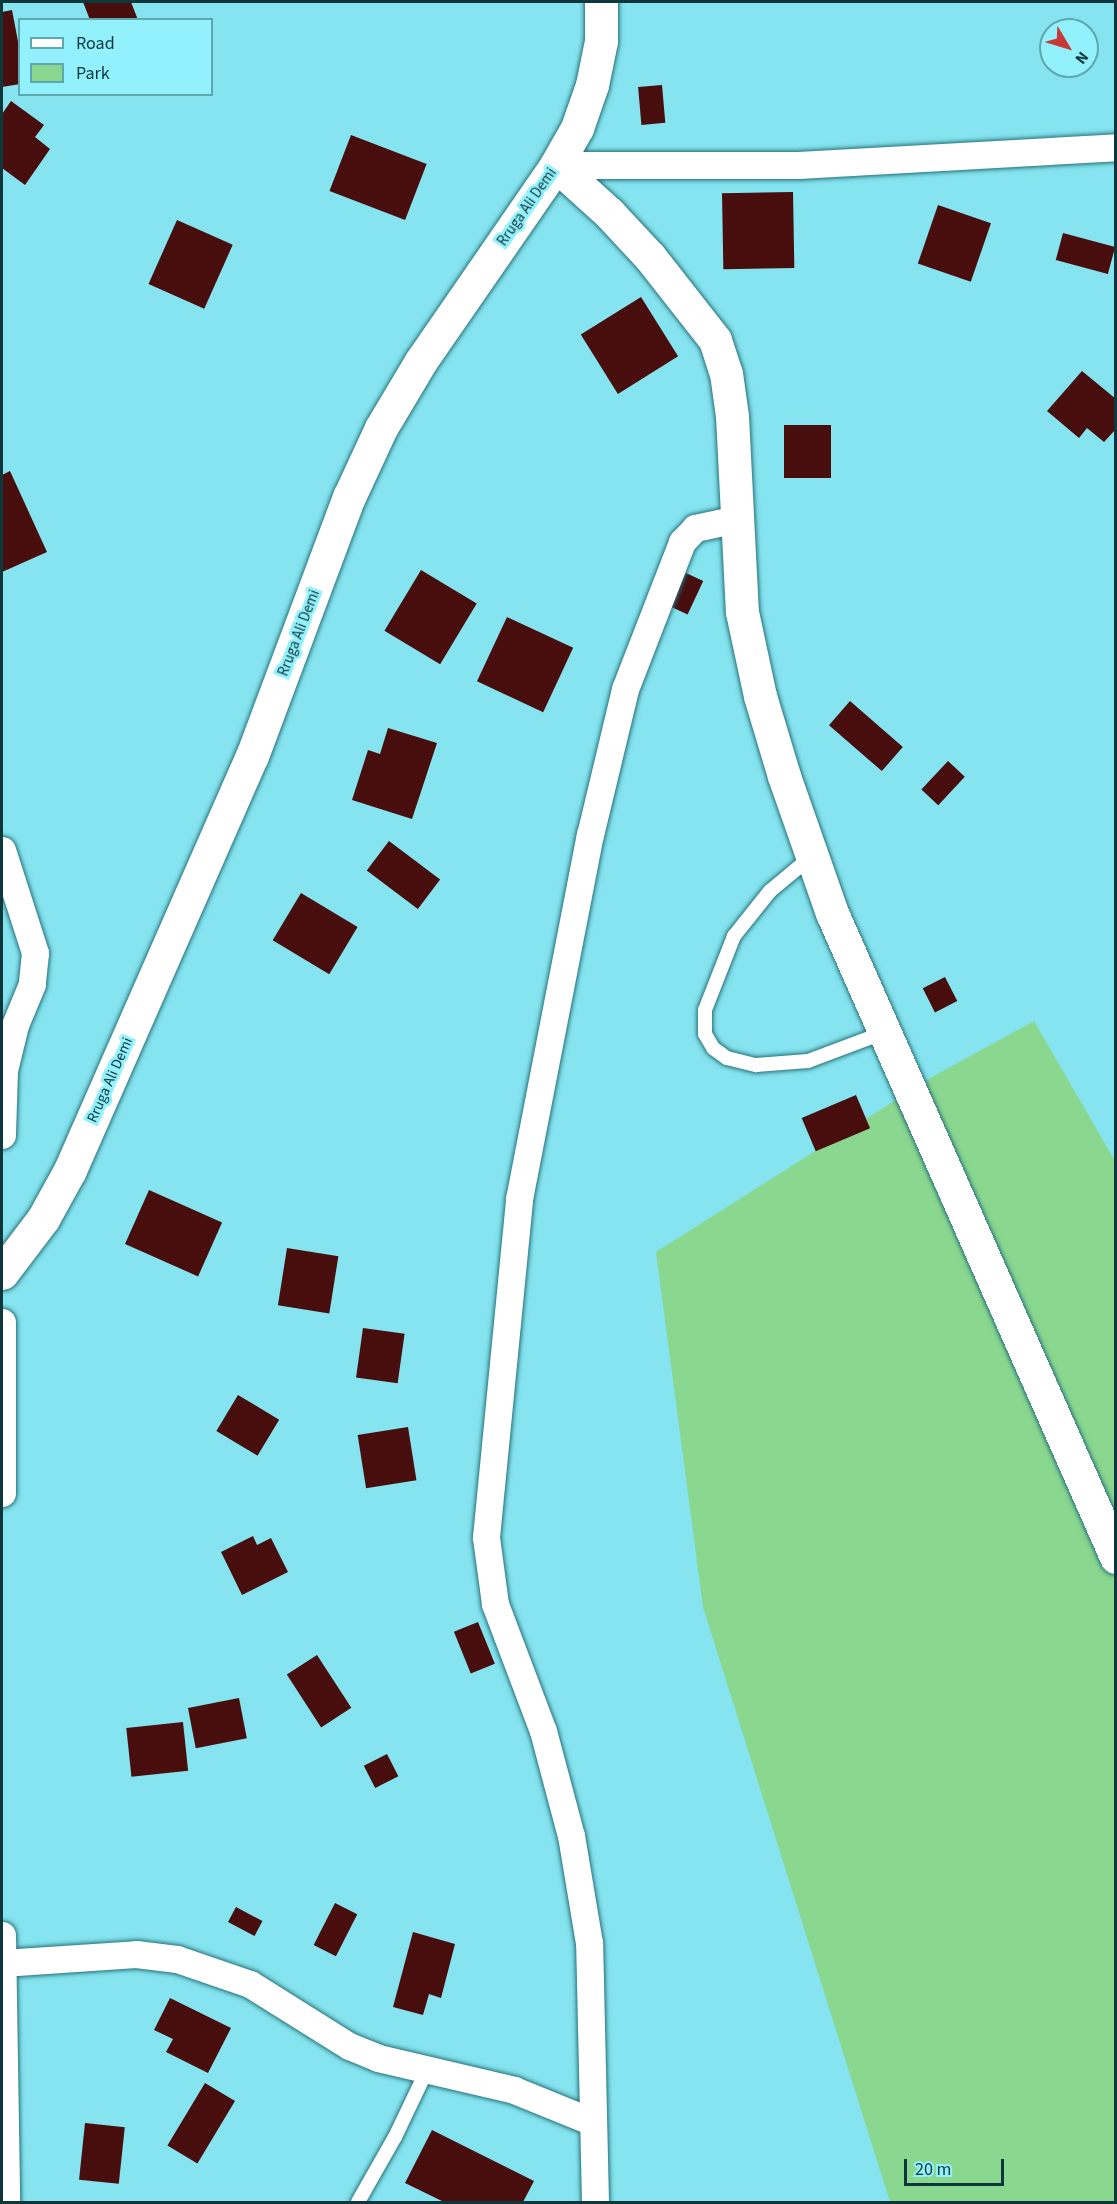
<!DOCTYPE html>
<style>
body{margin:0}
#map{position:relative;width:1117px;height:2204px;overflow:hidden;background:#85e4ef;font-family:"Source Sans 3",sans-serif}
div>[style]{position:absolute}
.green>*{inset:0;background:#8ad88f}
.building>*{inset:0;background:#480d0d;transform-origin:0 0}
.roads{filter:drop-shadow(0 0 2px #27727b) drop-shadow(0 0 2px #27727b)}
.service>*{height:14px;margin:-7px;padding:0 7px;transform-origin:7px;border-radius:7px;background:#fff}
.minor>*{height:27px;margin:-13.5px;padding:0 13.5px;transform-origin:13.5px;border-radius:13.5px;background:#fff}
.tertiary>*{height:33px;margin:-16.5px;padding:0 16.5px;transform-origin:16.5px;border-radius:16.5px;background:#fff}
.secondary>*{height:33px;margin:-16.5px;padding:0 16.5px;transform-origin:16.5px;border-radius:16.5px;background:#fff}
span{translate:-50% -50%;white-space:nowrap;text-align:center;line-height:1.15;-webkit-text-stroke:6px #92f1fc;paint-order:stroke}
.street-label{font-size:15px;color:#0d373b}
.frame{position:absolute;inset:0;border:3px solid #0d373b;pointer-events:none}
.legend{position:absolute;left:18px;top:18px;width:195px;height:78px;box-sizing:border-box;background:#92f1fc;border:2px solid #5da7af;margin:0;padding:8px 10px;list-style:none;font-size:18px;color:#0d373b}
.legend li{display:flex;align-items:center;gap:12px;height:30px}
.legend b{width:30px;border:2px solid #5da7af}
.north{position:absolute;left:1039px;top:18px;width:60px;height:60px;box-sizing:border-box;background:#92f1fc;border:2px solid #5da7af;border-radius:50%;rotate:128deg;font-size:16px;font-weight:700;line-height:24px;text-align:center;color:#0d373b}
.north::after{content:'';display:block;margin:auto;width:21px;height:27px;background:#c73837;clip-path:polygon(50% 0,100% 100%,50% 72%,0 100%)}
.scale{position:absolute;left:904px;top:2159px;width:100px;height:27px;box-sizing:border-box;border:3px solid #0d373b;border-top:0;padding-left:8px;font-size:18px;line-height:21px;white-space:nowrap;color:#0d373b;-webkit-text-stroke:4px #92f1fc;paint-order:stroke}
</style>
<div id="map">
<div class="green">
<div style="clip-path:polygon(1034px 1021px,1115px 1161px,1115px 2202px,890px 2202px,703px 1607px,656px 1252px,932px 1077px)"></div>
</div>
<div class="building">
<div style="clip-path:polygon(83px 2px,131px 2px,138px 20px,90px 20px)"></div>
<div style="clip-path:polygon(12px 10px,20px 52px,20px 84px,2px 87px,2px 12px)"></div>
<div style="left:662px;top:85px;width:38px;height:24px;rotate:85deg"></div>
<div style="clip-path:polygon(11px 101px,44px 125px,35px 137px,50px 149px,25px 185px,2px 168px,2px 114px)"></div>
<div style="left:351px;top:135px;width:81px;height:60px;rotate:21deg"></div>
<div style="left:793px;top:192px;width:76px;height:71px;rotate:89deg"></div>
<div style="left:938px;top:205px;width:56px;height:62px;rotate:19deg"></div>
<div style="left:177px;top:220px;width:61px;height:70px;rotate:24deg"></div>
<div style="left:1063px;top:233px;width:54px;height:28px;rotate:15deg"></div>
<div style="left:641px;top:297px;width:70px;height:71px;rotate:58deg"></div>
<div style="clip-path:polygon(1082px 371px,1116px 399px,1116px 429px,1104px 442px,1087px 428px,1079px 438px,1047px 411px)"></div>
<div style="left:784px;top:425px;width:47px;height:53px"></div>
<div style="clip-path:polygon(10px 471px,47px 552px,2px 572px,2px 475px)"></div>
<div style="left:421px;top:570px;width:65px;height:71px;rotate:31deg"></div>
<div style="left:686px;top:573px;width:19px;height:37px;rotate:25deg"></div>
<div style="left:507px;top:617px;width:73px;height:71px;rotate:25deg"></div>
<div style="left:850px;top:701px;width:70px;height:32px;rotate:41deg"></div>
<div style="clip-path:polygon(388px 728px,437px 743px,412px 819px,352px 800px,368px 750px,380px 754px)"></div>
<div style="left:948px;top:761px;width:23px;height:39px;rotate:43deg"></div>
<div style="left:389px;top:841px;width:64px;height:37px;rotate:37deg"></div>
<div style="left:301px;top:893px;width:66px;height:55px;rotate:31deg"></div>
<div style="left:945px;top:977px;width:27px;height:25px;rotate:63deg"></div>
<div style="left:856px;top:1095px;width:36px;height:59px;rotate:67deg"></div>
<div style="left:149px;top:1190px;width:80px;height:59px;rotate:24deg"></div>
<div style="left:287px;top:1248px;width:52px;height:58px;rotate:9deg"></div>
<div style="left:363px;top:1328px;width:42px;height:50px;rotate:8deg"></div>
<div style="left:238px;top:1395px;width:48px;height:42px;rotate:31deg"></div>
<div style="left:408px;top:1427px;width:54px;height:51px;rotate:81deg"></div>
<div style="clip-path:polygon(253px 1536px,257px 1545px,271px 1538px,288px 1572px,242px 1595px,221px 1552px)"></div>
<div style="left:478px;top:1622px;width:45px;height:26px;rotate:68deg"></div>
<div style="left:317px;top:1655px;width:63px;height:36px;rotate:57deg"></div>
<div style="left:239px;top:1698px;width:41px;height:52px;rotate:79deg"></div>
<div style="left:183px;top:1722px;width:49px;height:57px;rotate:84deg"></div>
<div style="left:387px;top:1754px;width:25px;height:26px;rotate:63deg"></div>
<div style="left:335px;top:1903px;width:25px;height:47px;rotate:27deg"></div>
<div style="left:236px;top:1907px;width:30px;height:17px;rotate:28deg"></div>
<div style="clip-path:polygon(413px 1932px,455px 1944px,441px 1998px,429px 1994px,423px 2015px,393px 2007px)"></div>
<div style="clip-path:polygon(170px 1998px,231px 2028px,208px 2073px,166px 2052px,173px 2039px,154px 2030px)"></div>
<div style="left:205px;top:2083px;width:35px;height:73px;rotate:31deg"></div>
<div style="left:85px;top:2123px;width:40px;height:57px;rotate:6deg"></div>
<div style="clip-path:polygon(432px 2130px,534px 2181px,523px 2202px,444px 2202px,405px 2183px)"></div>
</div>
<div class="roads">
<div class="service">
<div style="left:811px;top:857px;width:53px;rotate:140.3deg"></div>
<div style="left:770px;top:891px;width:58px;rotate:128.7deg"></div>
<div style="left:734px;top:936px;width:79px;rotate:111.4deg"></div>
<div style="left:705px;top:1010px;width:24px;rotate:90deg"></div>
<div style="left:705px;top:1034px;width:16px;rotate:60deg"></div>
<div style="left:713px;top:1048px;width:17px;rotate:36deg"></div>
<div style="left:727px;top:1058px;width:30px;rotate:14deg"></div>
<div style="left:756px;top:1065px;width:52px;rotate:-4.4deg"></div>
<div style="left:808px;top:1061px;width:82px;rotate:-20.6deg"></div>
<div style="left:358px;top:2202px;width:75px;rotate:-60.4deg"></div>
<div style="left:395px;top:2137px;width:74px;rotate:-64.5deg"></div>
</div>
<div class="minor">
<div style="left:556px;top:165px;width:242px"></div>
<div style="left:798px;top:165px;width:319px;rotate:-3.2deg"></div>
<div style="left:2px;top:850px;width:108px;rotate:72.2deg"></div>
<div style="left:35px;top:953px;width:31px;rotate:96deg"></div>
<div style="left:32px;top:984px;width:44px;rotate:112.5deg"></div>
<div style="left:15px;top:1025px;width:46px;rotate:103.7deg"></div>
<div style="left:4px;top:1070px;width:65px;rotate:91.8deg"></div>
<div style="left:2px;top:1322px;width:171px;rotate:90deg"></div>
<div style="left:2px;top:1935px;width:267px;rotate:89.1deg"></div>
<div style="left:2px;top:1963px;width:134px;rotate:-3.8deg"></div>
<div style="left:136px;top:1954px;width:41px;rotate:7deg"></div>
<div style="left:177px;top:1959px;width:77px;rotate:18.9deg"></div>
<div style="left:250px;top:1984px;width:117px;rotate:32.1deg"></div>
<div style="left:349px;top:2046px;width:31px;rotate:22deg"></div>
<div style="left:378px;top:2058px;width:140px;rotate:13.2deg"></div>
<div style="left:514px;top:2090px;width:85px;rotate:22.1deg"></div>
<div style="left:595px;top:2202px;width:259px;rotate:-91.3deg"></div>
<div style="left:589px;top:1943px;width:109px;rotate:-99.5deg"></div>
<div style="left:571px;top:1836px;width:109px;rotate:-104.9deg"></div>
<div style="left:543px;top:1731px;width:136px;rotate:-110.7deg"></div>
<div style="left:495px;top:1604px;width:68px;rotate:-97.7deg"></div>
<div style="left:486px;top:1537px;width:340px;rotate:-84.4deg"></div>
<div style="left:519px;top:1199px;width:371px;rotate:-79deg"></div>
<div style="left:590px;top:835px;width:150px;rotate:-76.5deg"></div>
<div style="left:625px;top:689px;width:158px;rotate:-68.8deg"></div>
<div style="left:682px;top:542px;width:19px;rotate:-47deg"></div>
<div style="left:695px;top:528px;width:43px;rotate:-12.1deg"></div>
</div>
<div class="tertiary">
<div style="left:556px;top:165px;width:72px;rotate:42.2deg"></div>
<div style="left:609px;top:213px;width:60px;rotate:47deg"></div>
<div style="left:650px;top:257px;width:105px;rotate:51.9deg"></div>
<div style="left:715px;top:340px;width:35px;rotate:72deg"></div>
<div style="left:726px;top:373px;width:43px;rotate:82.1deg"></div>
<div style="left:732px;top:416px;width:196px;rotate:87.1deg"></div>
<div style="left:742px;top:612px;width:86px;rotate:77.9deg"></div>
<div style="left:760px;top:696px;width:84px;rotate:73.3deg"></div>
<div style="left:784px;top:776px;width:145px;rotate:70.7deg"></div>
<div style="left:832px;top:913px;width:704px;rotate:66.2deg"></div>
</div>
<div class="secondary">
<div style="left:2px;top:1273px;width:68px;rotate:-52.8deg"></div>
<div style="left:43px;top:1219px;width:56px;rotate:-61.1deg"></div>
<div style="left:70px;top:1170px;width:452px;rotate:-66.3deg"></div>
<div style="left:252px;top:756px;width:277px;rotate:-69.5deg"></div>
<div style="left:349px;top:497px;width:76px;rotate:-65.1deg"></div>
<div style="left:381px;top:428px;width:78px;rotate:-59.2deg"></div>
<div style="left:421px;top:361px;width:238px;rotate:-55.4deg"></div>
<div style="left:556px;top:165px;width:43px;rotate:-60.4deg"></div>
<div style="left:577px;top:128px;width:46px;rotate:-70.8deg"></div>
<div style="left:592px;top:85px;width:45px;rotate:-78.4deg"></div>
<div style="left:601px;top:41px;width:39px;rotate:-90deg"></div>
</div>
</div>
<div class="street-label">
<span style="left:527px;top:207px;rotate:-55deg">Rruga Ali Demi</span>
<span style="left:299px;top:633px;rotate:-69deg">Rruga Ali Demi</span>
<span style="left:110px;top:1080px;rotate:-66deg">Rruga Ali Demi</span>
</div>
<div class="frame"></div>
<ul class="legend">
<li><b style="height:8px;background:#fff"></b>Road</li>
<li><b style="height:16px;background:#8ad88f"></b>Park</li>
</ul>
<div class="north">N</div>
<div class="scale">20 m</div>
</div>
